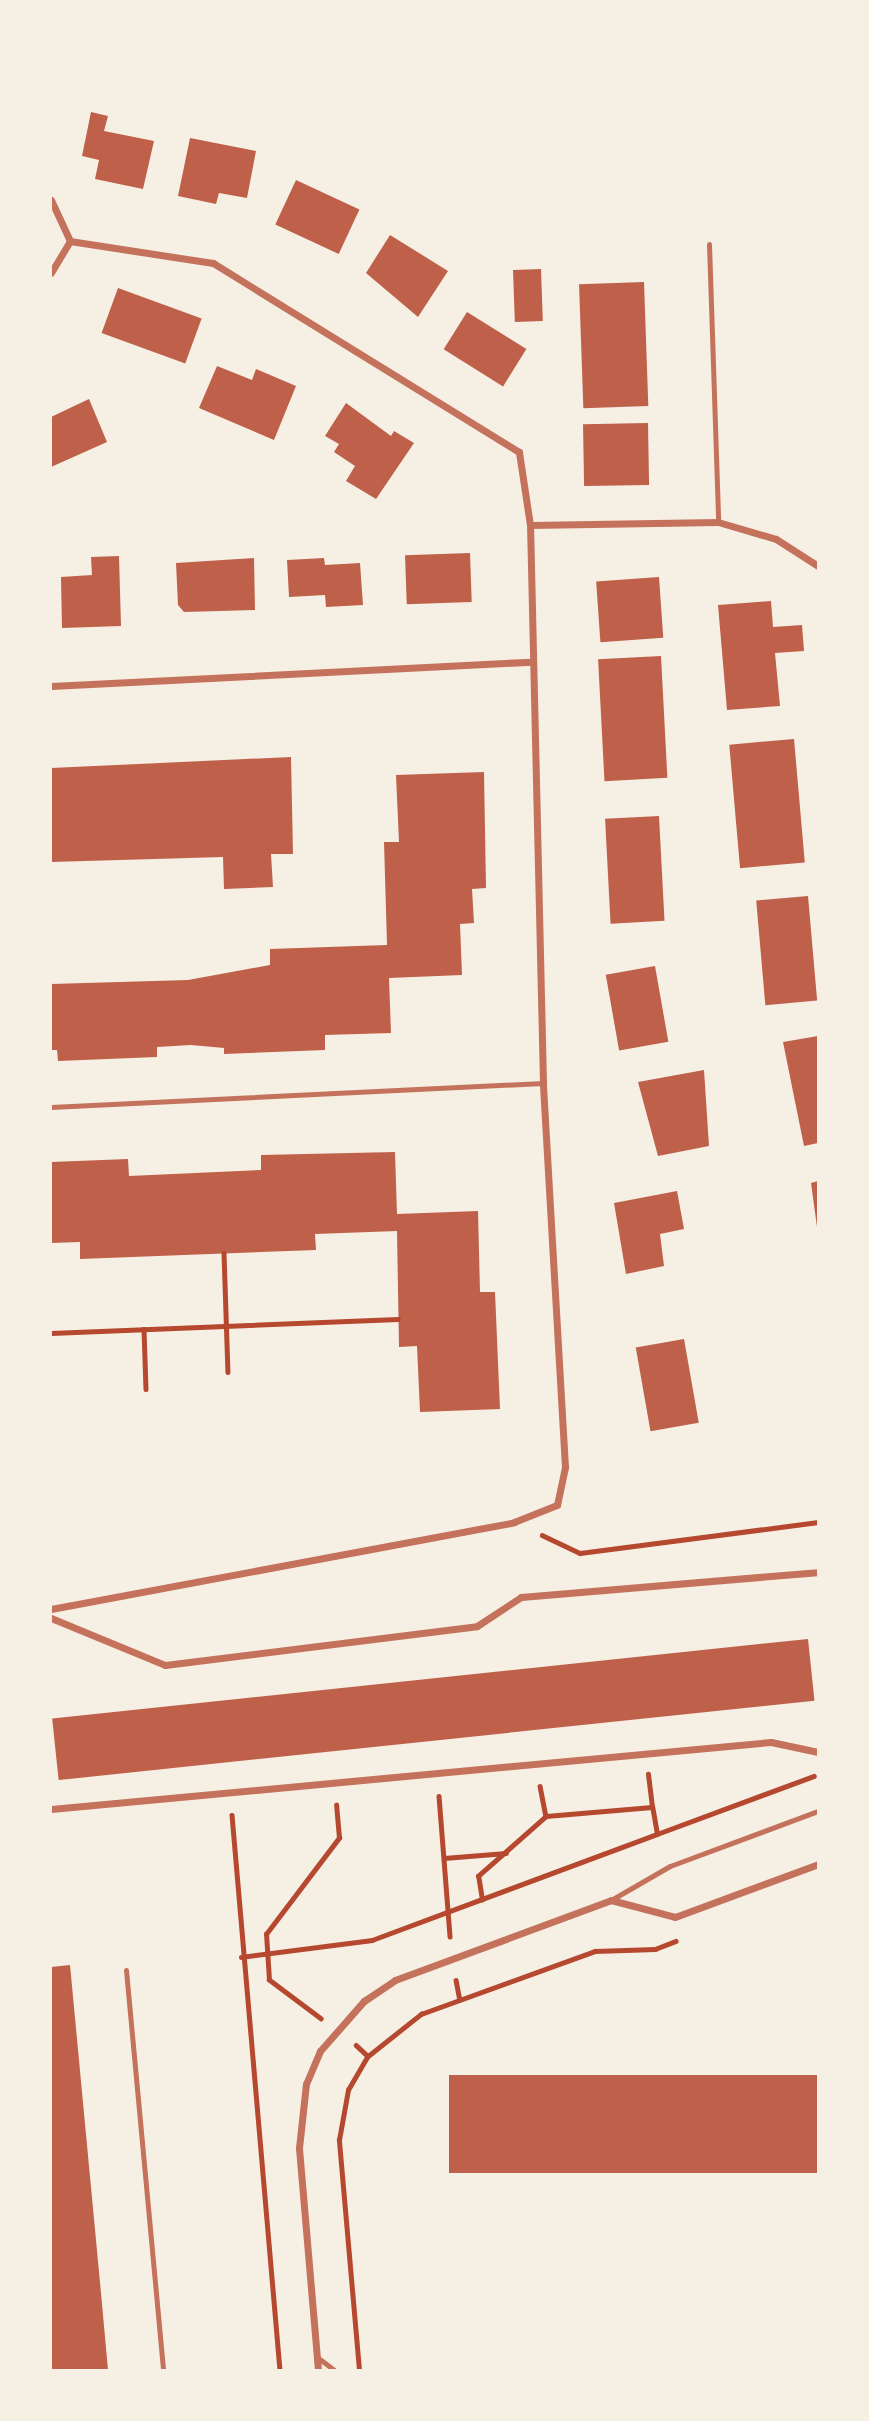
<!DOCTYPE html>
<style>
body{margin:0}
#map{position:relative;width:869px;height:2421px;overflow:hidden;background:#f6efe4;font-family:Mulish,sans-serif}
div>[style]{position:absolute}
.building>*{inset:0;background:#bf614a;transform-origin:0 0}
.path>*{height:4.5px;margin:-2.25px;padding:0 2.25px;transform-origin:2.25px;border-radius:2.25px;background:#b5482f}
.service>*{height:5px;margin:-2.5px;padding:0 2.5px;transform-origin:2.5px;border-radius:2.5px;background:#c5725c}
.minor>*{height:7px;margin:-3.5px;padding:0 3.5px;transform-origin:3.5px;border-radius:3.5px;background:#c5725c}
span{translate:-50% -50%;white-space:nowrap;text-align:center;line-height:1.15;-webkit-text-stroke:5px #f6efe4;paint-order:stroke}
.frame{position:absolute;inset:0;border:52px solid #f6efe4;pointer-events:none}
</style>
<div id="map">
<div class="building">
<div style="clip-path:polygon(91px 112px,108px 116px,104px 131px,154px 141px,143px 189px,95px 179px,99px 160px,82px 156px)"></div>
<div style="clip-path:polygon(190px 138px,256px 151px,247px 198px,219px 193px,216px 204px,178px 196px)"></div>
<div style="left:296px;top:180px;width:70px;height:49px;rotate:25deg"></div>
<div style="clip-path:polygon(390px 235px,448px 271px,418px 317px,366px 273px)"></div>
<div style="left:541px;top:269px;width:52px;height:28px;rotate:88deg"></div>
<div style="left:644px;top:282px;width:124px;height:65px;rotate:88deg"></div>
<div style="left:118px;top:288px;width:89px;height:48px;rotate:20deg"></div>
<div style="left:467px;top:312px;width:70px;height:44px;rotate:32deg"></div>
<div style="clip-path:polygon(217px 366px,252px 380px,256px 369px,296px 386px,274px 440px,199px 408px)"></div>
<div style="clip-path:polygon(89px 399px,107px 442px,51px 467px,51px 417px)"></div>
<div style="clip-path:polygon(346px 403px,391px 436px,394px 431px,414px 443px,376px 499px,346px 481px,355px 466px,334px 452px,339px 444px,325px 436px)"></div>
<div style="left:648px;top:423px;width:62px;height:65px;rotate:89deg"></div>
<div style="left:470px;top:553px;width:49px;height:65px;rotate:88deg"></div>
<div style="clip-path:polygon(119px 556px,121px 626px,62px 628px,61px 577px,92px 575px,91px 557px)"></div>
<div style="clip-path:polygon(254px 558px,255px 610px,184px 612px,178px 605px,176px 563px)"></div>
<div style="clip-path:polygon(324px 558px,325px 565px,360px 563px,363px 605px,326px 607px,325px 595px,289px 597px,287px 560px)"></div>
<div style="left:659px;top:577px;width:61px;height:63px;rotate:86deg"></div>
<div style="clip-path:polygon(771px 601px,773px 627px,802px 625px,804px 651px,775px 653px,780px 706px,727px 710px,718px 605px)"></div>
<div style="left:661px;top:656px;width:122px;height:63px;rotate:87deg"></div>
<div style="left:794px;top:739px;width:124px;height:65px;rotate:85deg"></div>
<div style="clip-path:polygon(291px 757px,293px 854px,271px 854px,273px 887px,224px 889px,223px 857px,51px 862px,51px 768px)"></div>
<div style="clip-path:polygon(484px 772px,486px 888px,472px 889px,474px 923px,460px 924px,462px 975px,389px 978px,391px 1033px,325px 1035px,325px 1050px,224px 1054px,224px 1048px,191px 1045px,157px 1047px,157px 1057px,58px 1061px,57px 1050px,51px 1050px,51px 984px,188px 980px,270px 965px,270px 949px,387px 945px,384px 842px,399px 842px,396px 775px)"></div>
<div style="left:659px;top:816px;width:105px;height:54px;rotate:87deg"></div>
<div style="left:808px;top:896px;width:105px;height:52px;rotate:85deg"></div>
<div style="left:655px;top:966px;width:77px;height:50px;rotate:80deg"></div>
<div style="clip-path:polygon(818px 1036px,818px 1143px,804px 1146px,783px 1042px)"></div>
<div style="clip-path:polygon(704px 1070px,709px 1146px,658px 1156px,638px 1082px)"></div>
<div style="clip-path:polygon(395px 1152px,397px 1214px,478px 1211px,480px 1292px,495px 1292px,500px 1409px,420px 1412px,417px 1346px,399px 1347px,397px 1231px,315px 1234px,316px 1250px,80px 1259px,80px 1242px,51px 1243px,51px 1162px,128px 1159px,129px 1176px,261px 1170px,261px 1155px)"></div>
<div style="clip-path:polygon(818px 1181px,818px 1227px,817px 1227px,811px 1183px)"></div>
<div style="clip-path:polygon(677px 1191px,684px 1229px,660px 1234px,664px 1266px,626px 1274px,614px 1203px)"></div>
<div style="left:684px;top:1339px;width:85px;height:49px;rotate:80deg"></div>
<div style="left:808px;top:1639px;width:62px;height:760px;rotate:84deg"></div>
<div style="clip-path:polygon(70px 1965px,101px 2293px,108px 2370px,51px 2370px,51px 1967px)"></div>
<div style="left:818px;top:2075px;width:98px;height:369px;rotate:90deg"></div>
</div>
<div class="path">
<div style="left:224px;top:1253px;width:119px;rotate:88.1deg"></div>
<div style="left:144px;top:1329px;width:60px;rotate:88.1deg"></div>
<div style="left:51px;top:1333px;width:347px;rotate:-2.3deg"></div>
<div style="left:542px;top:1535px;width:42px;rotate:25.3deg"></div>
<div style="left:580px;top:1553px;width:240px;rotate:-7.4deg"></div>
<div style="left:540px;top:1786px;width:31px;rotate:79deg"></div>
<div style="left:439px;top:1796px;width:141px;rotate:85.5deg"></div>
<div style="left:232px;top:1815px;width:557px;rotate:85.06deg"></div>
<div style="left:657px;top:1834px;width:167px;rotate:-20.3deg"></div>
<div style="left:444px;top:1858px;width:62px;rotate:-4.6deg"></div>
<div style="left:482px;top:1900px;width:24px;rotate:-99deg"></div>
<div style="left:478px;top:1876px;width:91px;rotate:-41.4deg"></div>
<div style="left:546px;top:1816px;width:106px;rotate:-4.9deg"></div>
<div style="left:652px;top:1807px;width:33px;rotate:-97deg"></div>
<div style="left:241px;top:1957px;width:132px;rotate:-7.4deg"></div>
<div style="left:372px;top:1940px;width:304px;rotate:-20.4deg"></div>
<div style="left:657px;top:1834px;width:27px;rotate:-100deg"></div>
<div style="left:456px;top:1980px;width:20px;rotate:79deg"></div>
<div style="left:321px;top:2019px;width:65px;rotate:-143.1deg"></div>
<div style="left:269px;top:1980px;width:46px;rotate:-93.7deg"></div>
<div style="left:266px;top:1934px;width:121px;rotate:-52.8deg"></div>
<div style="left:339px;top:1838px;width:33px;rotate:-95deg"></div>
<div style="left:356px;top:2045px;width:16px;rotate:43deg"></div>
<div style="left:359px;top:2370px;width:231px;rotate:-95deg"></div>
<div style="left:339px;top:2140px;width:51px;rotate:-79.8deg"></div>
<div style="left:348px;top:2090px;width:39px;rotate:-60deg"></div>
<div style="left:368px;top:2056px;width:68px;rotate:-38.4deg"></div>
<div style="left:421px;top:2014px;width:185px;rotate:-19.9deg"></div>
<div style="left:595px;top:1951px;width:60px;rotate:-1.9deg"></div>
<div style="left:655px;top:1949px;width:22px;rotate:-21deg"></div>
</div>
<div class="service">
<div style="left:709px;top:244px;width:278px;rotate:88.1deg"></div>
<div style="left:51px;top:1107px;width:493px;rotate:-2.8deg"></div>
<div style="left:611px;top:1900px;width:68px;rotate:-30deg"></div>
<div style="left:670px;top:1866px;width:158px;rotate:-20.4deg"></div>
<div style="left:126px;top:1970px;width:402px;rotate:84.7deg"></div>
<div style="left:317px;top:2357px;width:21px;rotate:37deg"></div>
</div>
<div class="minor">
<div style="left:51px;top:200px;width:45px;rotate:65.1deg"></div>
<div style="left:70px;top:241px;width:37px;rotate:121deg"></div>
<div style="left:530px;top:525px;width:188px;rotate:-0.9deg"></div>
<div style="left:718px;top:522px;width:60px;rotate:16.3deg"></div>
<div style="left:776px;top:539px;width:50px;rotate:32.7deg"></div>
<div style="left:51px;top:686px;width:481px;rotate:-2.9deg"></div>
<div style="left:51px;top:1609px;width:471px;rotate:-10.6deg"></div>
<div style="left:514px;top:1522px;width:46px;rotate:-21.6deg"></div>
<div style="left:557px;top:1505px;width:39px;rotate:-78deg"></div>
<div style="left:565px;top:1467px;width:385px;rotate:-93.3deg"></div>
<div style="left:543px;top:1083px;width:558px;rotate:-91.33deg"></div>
<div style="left:530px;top:525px;width:74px;rotate:-98.6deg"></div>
<div style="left:519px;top:452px;width:360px;rotate:-148.3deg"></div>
<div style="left:213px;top:263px;width:145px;rotate:-171.3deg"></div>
<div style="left:51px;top:1618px;width:123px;rotate:22.4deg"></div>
<div style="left:165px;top:1665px;width:314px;rotate:-7.1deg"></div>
<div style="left:477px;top:1626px;width:53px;rotate:-33.4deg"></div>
<div style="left:521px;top:1597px;width:297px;rotate:-4.8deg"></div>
<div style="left:51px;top:1809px;width:723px;rotate:-5.32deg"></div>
<div style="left:771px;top:1742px;width:48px;rotate:12deg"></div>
<div style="left:318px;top:2370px;width:223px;rotate:-94.9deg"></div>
<div style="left:299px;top:2148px;width:64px;rotate:-83.8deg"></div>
<div style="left:306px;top:2084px;width:36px;rotate:-67deg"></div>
<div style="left:320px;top:2051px;width:67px;rotate:-48.7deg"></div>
<div style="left:364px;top:2001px;width:37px;rotate:-34deg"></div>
<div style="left:395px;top:1980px;width:230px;rotate:-20.3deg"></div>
<div style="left:611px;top:1900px;width:66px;rotate:14.9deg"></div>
<div style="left:675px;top:1917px;width:153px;rotate:-20.3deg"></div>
</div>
<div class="frame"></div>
</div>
